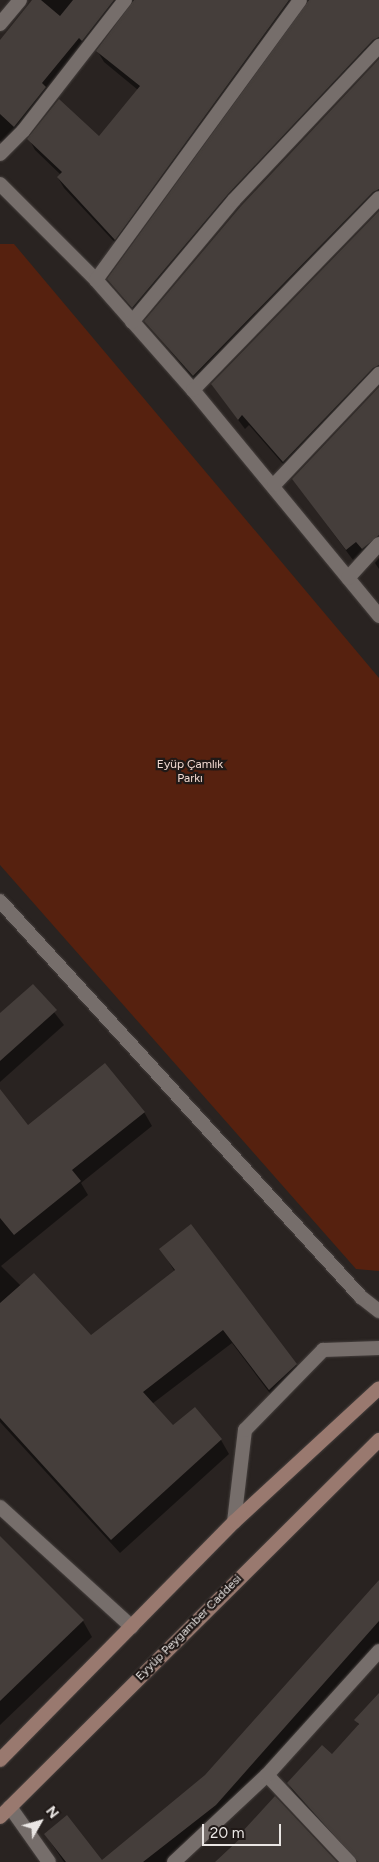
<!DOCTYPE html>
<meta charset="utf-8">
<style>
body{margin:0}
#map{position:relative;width:379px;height:1862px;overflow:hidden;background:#292321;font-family:Figtree,sans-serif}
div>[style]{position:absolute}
.green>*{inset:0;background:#56210f}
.shadow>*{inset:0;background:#0007}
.building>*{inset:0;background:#453e3b}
.roads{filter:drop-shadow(0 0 1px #46403e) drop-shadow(0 0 1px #46403e)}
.service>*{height:14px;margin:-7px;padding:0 7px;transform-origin:7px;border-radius:7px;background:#766e6b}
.minor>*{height:14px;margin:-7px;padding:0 7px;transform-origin:7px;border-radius:7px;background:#766e6b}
.secondary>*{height:14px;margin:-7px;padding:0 7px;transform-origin:7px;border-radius:7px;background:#99796f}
span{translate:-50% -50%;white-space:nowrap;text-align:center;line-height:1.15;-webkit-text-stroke:4.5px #201917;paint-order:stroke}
.park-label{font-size:12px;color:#f1d9d1}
.street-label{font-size:12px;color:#eae6e4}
.north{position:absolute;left:15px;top:1797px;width:50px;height:50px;-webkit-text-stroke:4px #201917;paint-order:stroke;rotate:52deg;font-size:14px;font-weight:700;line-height:20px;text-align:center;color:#eae6e4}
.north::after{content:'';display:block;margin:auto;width:18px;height:22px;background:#eae6e4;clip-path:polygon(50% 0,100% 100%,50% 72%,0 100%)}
.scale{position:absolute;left:202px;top:1824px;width:79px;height:22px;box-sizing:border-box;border:2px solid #eae6e4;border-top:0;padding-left:6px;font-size:15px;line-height:18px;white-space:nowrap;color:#eae6e4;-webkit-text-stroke:4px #201917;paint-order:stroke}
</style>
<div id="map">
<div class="green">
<div style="clip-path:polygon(0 244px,14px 244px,379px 678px,379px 1271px,356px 1269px,0 865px)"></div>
</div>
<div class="shadow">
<div style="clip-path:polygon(33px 0,379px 0,379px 51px,233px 205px,139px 318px,109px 280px,309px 3px,299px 6px,121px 249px,64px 188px,58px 178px,61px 175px,35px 150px,29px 139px,99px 138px,138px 90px,104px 62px,98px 52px,134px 4px,125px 5px,6px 145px,0 141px,0 42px)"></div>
<div style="clip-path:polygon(379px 61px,379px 202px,199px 386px,146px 321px)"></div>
<div style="clip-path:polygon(379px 212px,379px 379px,290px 472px,249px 425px,245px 429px,212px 385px)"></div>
<div style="clip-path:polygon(379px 389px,379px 549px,363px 552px,353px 560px,293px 479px)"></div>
<div style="clip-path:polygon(379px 558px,379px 569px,375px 563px)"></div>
<div style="clip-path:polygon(33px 985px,64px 1025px,0 1082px,0 1015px)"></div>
<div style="clip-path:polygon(0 1091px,28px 1126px,144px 1112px,152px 1126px,81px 1183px,88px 1195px,1px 1266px,21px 1286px,91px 1337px,175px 1272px,161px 1249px,296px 1364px,304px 1379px,278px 1404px,232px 1343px,152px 1404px,173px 1427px,221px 1440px,229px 1454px,120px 1553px,0 1422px)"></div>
<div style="clip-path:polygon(0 1538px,83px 1621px,92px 1637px,0 1725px)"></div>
<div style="clip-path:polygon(379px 1582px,379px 1647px,232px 1812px,169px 1862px,64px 1862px,45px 1834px,102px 1862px,206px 1776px)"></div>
<div style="clip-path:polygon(379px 1694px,379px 1862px,358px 1862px,295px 1795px,288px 1783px,332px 1756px,359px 1726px,356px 1720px)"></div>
</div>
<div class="building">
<div style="clip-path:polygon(32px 0,41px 0,60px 16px,73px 0,114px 0,82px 41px,79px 38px,42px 83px,46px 87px,14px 127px,0 114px,0 40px)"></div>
<div style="clip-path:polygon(134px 0,289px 0,115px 240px,57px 177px,62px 172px,27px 139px,59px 99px,99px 136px,140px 86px,96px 51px)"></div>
<div style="clip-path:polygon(309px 0,379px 0,379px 37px,373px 40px,228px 194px,132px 308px,107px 279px)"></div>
<div style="clip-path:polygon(379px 59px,379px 189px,373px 192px,193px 376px,144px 321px,241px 206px)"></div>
<div style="clip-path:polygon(379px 211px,379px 365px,373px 368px,283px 462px,242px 415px,238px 420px,211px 384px)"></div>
<div style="clip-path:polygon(379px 387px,379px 535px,362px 549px,356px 542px,346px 550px,292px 479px)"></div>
<div style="clip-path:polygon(33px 984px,57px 1010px,0 1061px,0 1013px)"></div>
<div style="clip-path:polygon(105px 1063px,145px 1112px,72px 1170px,81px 1181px,14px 1235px,0 1218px,0 1089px,28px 1125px)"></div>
<div style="clip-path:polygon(191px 1224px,297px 1364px,269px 1390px,223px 1330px,143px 1392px,173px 1425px,195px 1407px,222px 1439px,111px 1540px,0 1418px,0 1303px,34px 1273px,91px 1335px,175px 1270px,159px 1249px)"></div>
<div style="clip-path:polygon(0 1536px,84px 1620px,0 1701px)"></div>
<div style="clip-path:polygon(379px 1580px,379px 1621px,216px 1805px,143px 1862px,66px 1862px,44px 1834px,67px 1815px,102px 1860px,205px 1775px)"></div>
<div style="clip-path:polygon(379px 1693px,379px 1862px,358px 1862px,287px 1783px,322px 1745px,332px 1754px,359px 1724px,354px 1720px)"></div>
<div style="clip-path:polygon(275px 1796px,337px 1862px,215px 1862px,244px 1835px,242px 1832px)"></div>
</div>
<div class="roads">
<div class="service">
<div style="left:234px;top:1522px;width:93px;rotate:-83.2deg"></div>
<div style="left:245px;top:1430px;width:112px;rotate:-45.7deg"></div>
<div style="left:323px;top:1350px;width:56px;rotate:-2deg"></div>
</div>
<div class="minor">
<div style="left:0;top:24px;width:31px;rotate:-50deg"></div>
<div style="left:0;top:154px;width:33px;rotate:-45deg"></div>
<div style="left:23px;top:131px;width:166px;rotate:-52.1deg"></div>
<div style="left:0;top:184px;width:136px;rotate:45deg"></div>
<div style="left:96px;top:280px;width:147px;rotate:48.6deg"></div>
<div style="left:193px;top:390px;width:293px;rotate:50.5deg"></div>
<div style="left:96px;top:280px;width:346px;rotate:-53.9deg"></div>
<div style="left:132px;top:322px;width:159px;rotate:-50.1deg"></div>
<div style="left:234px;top:200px;width:212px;rotate:-46.7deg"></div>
<div style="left:193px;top:390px;width:267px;rotate:-45.9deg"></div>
<div style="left:274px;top:485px;width:153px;rotate:-46.6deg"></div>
<div style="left:348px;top:578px;width:46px;rotate:-47.6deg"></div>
<div style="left:0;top:901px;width:536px;rotate:47.65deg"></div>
<div style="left:361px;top:1297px;width:23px;rotate:38deg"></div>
<div style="left:0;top:1507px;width:178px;rotate:42.3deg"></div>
<div style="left:267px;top:1775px;width:120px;rotate:46.7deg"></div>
<div style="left:10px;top:1807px;width:67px;rotate:54.7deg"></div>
<div style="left:174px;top:1862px;width:127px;rotate:-43.1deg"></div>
<div style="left:267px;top:1775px;width:167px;rotate:-47.9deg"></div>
</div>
<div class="secondary">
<div style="left:0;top:1760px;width:334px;rotate:-45.5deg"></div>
<div style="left:234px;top:1522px;width:197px;rotate:-42.7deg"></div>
<div style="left:0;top:1817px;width:535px;rotate:-44.85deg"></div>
</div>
</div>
<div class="park-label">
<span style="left:190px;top:772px">Eyüp Çamlık<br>Parkı</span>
</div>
<div class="street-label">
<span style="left:189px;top:1628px;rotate:-45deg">Eyyüp Peygamber Caddesi</span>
</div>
<div class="north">N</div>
<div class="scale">20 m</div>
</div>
